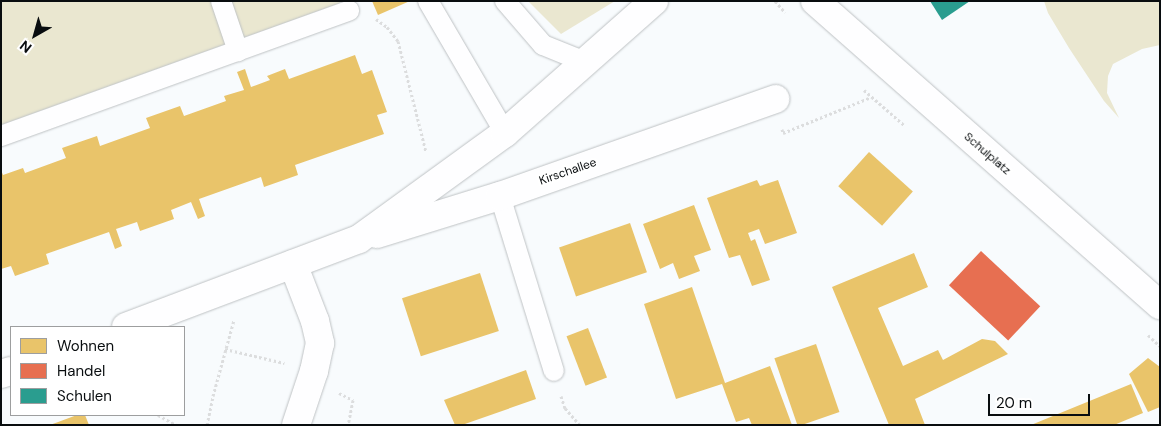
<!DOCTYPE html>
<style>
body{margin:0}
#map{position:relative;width:1161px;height:426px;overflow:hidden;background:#f8fbfd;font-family:"DM Sans",sans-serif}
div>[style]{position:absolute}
.green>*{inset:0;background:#eae7d0}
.homes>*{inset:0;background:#e9c46a;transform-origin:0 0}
.shops>*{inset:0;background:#e76f51;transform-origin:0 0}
.schools>*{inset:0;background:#2a9d8f}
.path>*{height:3px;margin-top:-1.5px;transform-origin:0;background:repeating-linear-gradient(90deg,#dcddde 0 2.5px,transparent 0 5px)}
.roads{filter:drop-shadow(0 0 1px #bec2c4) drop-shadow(0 0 1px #bec2c4)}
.lane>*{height:20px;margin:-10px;padding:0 10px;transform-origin:10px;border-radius:10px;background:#fefeff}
.street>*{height:28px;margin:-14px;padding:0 14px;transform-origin:14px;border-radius:14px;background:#fefeff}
.secondary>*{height:28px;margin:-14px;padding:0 14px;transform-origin:14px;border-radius:14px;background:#fefeff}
span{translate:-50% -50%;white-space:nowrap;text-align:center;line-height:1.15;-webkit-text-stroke:5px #fff;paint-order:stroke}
.street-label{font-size:12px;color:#090d0f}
.frame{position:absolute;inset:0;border:2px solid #090d0f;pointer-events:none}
.legend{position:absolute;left:10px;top:326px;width:175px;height:90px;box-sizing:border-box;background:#fff;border:1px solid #9d9e9f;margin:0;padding:6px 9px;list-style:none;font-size:15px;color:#090d0f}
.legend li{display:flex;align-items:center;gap:10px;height:25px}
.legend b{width:25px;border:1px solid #9d9e9f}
.north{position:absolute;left:10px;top:10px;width:50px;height:50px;-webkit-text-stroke:4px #fff;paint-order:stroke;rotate:218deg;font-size:14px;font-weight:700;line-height:20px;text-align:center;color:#090d0f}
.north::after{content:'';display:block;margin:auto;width:18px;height:22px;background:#090d0f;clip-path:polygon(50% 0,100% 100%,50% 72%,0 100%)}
.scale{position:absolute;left:988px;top:394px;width:102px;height:22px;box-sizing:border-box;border:2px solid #090d0f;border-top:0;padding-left:6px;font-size:15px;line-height:18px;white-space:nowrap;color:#090d0f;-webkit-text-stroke:4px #fff;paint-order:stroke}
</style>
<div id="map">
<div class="green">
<div style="clip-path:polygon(1px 1px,340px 1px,340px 3px,1px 125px)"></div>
<div style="clip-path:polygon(528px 1px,615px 1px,561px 34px)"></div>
<div style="clip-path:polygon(1044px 1px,1160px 1px,1160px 45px,1142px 49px,1113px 64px,1108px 76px,1107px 93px,1119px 118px,1104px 101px,1069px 48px,1048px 13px)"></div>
</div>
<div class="homes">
<div style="clip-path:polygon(372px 1px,410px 1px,378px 15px)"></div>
<div style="clip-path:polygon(355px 55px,362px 74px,372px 70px,387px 112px,377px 115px,384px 134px,295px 165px,298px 175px,264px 187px,261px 177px,199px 199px,205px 216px,198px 219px,191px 202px,171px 210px,174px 219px,140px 231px,137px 222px,116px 229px,122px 246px,115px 249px,109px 232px,46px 254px,49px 264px,15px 276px,11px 266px,1px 269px,1px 170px,3px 175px,23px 168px,25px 173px,66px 158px,62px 148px,97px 136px,100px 146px,150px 128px,146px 118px,180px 106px,184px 116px,226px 101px,224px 96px,244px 90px,237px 72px,245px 69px,251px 87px,270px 80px,267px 76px,285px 69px,289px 79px)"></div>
<div style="left:869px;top:152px;width:59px;height:46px;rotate:42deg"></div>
<div style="clip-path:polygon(757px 180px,760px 186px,778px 180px,797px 233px,765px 244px,759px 229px,748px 233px,751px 241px,755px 239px,770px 280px,752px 286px,740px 255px,729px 258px,707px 198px)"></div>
<div style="clip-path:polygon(694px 205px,711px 250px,694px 256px,700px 271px,679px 279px,673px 263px,660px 269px,643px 224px)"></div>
<div style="left:630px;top:223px;width:52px;height:75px;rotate:71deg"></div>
<div style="clip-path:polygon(914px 253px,928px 287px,878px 308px,903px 366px,938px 350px,943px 360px,982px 339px,995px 341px,1008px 354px,915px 399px,925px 425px,889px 425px,832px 287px)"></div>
<div style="left:480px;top:273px;width:61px;height:82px;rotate:72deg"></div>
<div style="clip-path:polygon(692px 287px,725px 383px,770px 366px,792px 425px,752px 425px,749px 418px,736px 422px,722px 384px,676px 399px,644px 304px)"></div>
<div style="left:588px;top:328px;width:53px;height:23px;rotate:69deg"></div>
<div style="left:816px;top:344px;width:72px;height:44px;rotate:71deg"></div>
<div style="clip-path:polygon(1148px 358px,1160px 367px,1160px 407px,1148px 412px,1129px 374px)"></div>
<div style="clip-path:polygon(526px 370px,536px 399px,462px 425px,455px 425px,444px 400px)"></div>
<div style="clip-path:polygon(1131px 384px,1143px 413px,1114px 425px,1031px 425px)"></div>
<div style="clip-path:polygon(77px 415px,85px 415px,89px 425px,50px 425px)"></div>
</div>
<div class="shops">
<div style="left:981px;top:251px;width:81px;height:47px;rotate:43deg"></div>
</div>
<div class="schools">
<div style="clip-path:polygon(930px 1px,970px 1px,942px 20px)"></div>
</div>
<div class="path">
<div style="left:775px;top:1px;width:15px;rotate:48deg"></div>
<div style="left:376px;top:19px;width:14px;rotate:36deg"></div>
<div style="left:387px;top:27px;width:18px;rotate:52deg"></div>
<div style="left:398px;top:41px;width:114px;rotate:75.8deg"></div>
<div style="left:864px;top:90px;width:53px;rotate:41.2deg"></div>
<div style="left:782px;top:129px;width:4px;rotate:76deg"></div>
<div style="left:783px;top:133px;width:95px;rotate:-22.2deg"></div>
<div style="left:1148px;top:335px;width:16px;rotate:43deg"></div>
<div style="left:225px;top:349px;width:61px;rotate:13.3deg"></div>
<div style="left:339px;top:393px;width:16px;rotate:27deg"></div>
<div style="left:353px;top:400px;width:25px;rotate:101deg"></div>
<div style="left:561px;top:396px;width:13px;rotate:72deg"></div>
<div style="left:565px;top:408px;width:23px;rotate:49deg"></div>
<div style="left:158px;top:415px;width:21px;rotate:29deg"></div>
<div style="left:207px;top:425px;width:30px;rotate:-78deg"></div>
<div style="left:213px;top:396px;width:79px;rotate:-74.6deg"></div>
</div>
<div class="roads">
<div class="lane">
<div style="left:221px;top:1px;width:53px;rotate:71.2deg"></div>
<div style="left:428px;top:1px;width:153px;rotate:59.7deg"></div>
<div style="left:505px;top:1px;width:58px;rotate:49.2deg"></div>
<div style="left:543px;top:45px;width:45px;rotate:22deg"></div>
<div style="left:1px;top:136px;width:370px;rotate:-19.8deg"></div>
<div style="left:500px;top:196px;width:183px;rotate:72.9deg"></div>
</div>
<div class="street">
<div style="left:377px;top:234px;width:129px;rotate:-17.2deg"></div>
<div style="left:500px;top:196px;width:292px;rotate:-19.4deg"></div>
<div style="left:293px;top:264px;width:61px;rotate:68.9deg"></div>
<div style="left:315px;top:321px;width:23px;rotate:77deg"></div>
<div style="left:320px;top:343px;width:29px;rotate:102deg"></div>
<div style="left:314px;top:371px;width:57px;rotate:108.4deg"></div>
<div style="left:126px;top:327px;width:249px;rotate:-20.7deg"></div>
<div style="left:359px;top:239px;width:180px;rotate:-36deg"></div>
<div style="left:505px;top:133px;width:199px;rotate:-41.5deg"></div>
<div style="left:1px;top:374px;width:10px;rotate:-17deg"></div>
</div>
<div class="secondary">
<div style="left:815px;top:1px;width:460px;rotate:41.4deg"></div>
</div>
</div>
<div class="street-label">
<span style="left:987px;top:154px;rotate:41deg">Schulplatz</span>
<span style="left:568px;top:172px;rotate:-19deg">Kirschallee</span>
</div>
<div class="frame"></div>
<ul class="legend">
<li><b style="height:14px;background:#e9c46a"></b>Wohnen</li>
<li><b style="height:14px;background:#e76f51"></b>Handel</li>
<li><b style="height:14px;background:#2a9d8f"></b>Schulen</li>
</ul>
<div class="north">N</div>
<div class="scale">20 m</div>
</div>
